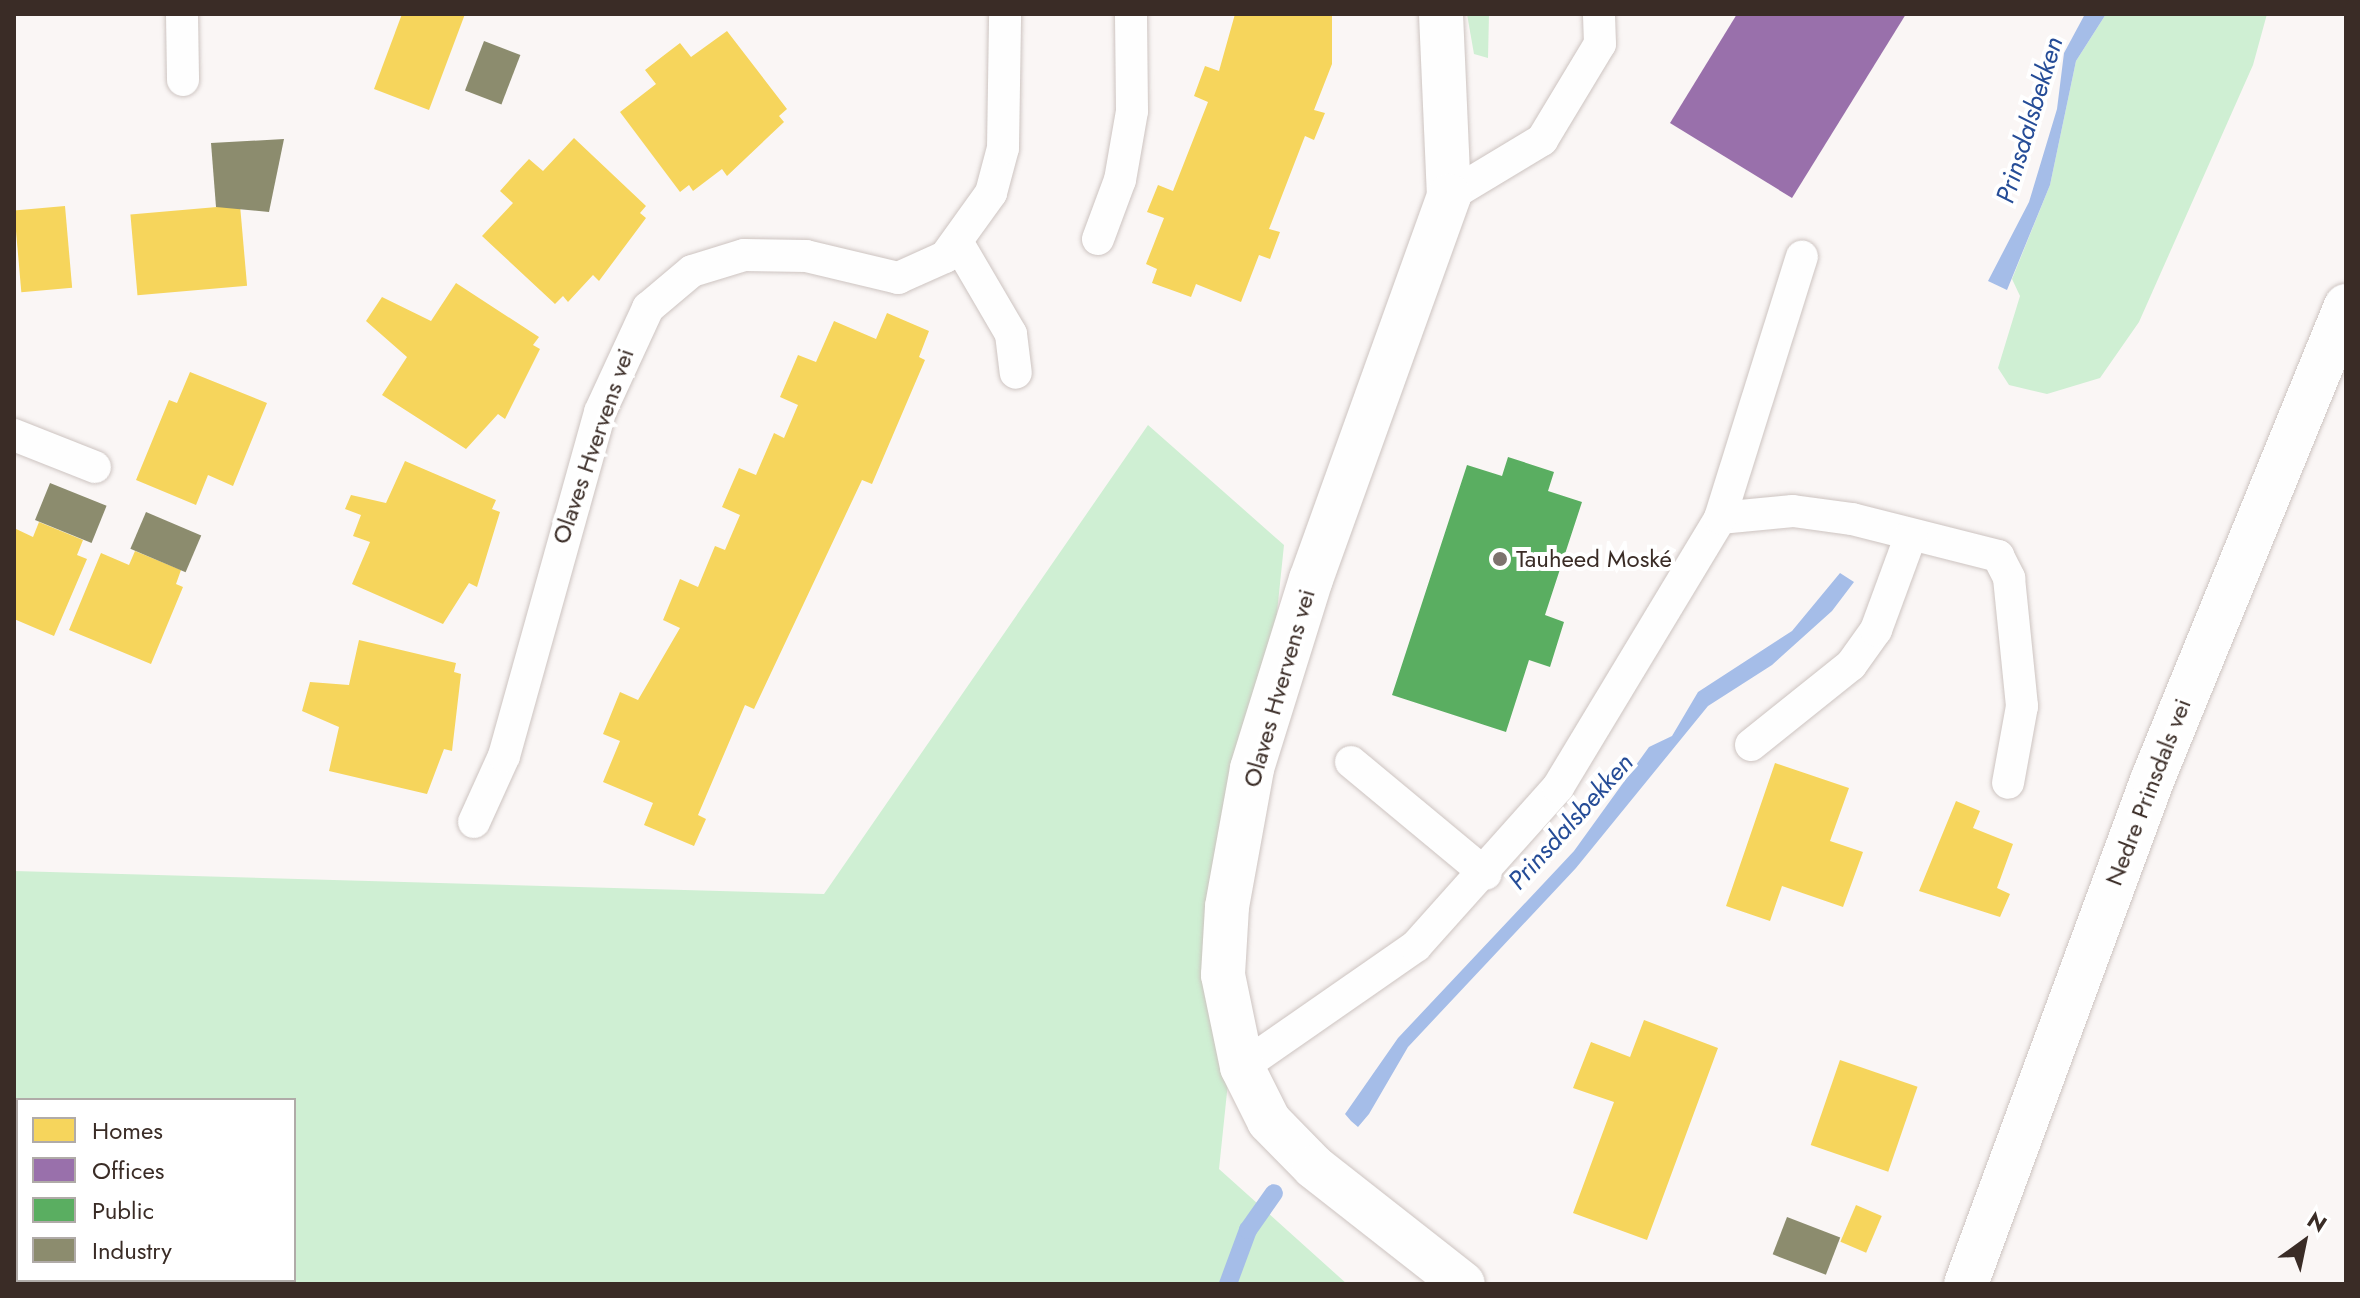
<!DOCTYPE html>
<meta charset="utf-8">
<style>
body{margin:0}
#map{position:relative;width:2360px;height:1298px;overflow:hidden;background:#faf6f5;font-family:Jost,sans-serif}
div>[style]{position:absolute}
.green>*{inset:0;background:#cfefd3}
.water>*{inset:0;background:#a5bde8}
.homes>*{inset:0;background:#f6d55c;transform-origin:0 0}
.offices>*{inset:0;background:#9970ab}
.public>*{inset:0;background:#5aae61}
.industry>*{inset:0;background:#8c8c6e;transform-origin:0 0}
.stream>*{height:18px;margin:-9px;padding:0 9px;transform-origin:9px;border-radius:9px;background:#a5bde8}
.roads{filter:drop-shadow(0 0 2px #cdc4c1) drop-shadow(0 0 2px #cdc4c1)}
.service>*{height:32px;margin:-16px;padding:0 16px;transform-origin:16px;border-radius:16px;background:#fefefe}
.minor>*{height:44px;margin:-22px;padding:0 22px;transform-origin:22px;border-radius:22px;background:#fefefe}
.secondary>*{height:44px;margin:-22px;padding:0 22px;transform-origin:22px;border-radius:22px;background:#fefefe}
.dots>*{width:22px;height:22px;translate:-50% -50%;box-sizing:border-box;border:4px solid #fff;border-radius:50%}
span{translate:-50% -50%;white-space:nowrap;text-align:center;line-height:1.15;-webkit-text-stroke:8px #fff;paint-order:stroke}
.street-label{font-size:24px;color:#3a2c26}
.poi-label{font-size:24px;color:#3a2c26}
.left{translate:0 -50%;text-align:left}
.water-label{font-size:26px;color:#254c97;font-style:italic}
.frame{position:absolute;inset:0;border:16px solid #3a2c26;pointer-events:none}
.legend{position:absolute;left:16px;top:1098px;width:280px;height:184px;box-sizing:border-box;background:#fff;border:2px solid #b0aba8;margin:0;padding:10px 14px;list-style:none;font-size:24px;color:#3a2c26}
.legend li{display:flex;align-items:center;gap:16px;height:40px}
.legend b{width:40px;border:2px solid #b0aba8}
.north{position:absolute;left:2264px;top:1202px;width:80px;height:80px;-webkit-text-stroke:6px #fff;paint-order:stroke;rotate:33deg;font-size:22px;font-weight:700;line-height:32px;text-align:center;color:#3a2c26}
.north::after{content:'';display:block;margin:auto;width:28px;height:36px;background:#3a2c26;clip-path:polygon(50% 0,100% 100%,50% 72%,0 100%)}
</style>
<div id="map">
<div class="green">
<div style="clip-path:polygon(1467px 14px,1489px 14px,1488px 58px,1474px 54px)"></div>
<div style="clip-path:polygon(2106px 14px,2267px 14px,2253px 65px,2139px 322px,2100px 378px,2047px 394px,2009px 385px,1998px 368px,2020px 296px,2012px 279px,2050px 185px,2076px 61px)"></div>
<div style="clip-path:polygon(evenodd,1148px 425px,1284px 545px,1219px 1169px,1347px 1284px,14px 1284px,14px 871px,824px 894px,1148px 425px,18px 1100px,294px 1100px,294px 1280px,18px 1280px,18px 1100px)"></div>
</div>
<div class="water">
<div style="clip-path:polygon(2085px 14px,2106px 14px,2076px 61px,2050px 185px,2007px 290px,1988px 281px,2029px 202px,2057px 109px,2064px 53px)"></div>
<div style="clip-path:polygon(1840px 573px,1854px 582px,1832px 611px,1772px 665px,1708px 706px,1576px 868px,1408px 1047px,1369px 1114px,1358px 1127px,1351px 1121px,1345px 1114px,1398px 1038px,1574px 851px,1649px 747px,1672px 736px,1698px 692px,1792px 631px)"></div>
</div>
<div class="homes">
<div style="clip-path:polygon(402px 14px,465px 14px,429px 110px,374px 89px)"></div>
<div style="clip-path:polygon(1235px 14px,1332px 14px,1332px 64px,1314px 110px,1325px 113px,1314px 140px,1305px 136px,1269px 229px,1280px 232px,1270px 259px,1259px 255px,1241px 302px,1196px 284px,1191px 297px,1152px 283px,1157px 269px,1146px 264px,1164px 218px,1147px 212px,1158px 185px,1173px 191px,1208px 102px,1194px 96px,1205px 66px,1219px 71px)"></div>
<div style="clip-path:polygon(727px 31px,787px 109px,779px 116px,784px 122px,727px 176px,722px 169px,693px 191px,689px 185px,680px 192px,620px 112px,656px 84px,645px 70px,663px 56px,680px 43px,691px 57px)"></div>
<div style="clip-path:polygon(574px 138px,646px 206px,640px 213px,646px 218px,599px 281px,593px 275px,568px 302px,563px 296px,555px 304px,482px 236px,513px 203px,500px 191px,515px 174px,529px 159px,543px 171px)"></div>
<div style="left:240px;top:205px;width:81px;height:110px;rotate:85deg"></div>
<div style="left:65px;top:206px;width:82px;height:51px;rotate:85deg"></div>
<div style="clip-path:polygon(456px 283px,539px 337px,533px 345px,540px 349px,505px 419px,498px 414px,466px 449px,382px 395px,407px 357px,366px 321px,382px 297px,431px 321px)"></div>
<div style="clip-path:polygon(887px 313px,929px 331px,919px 357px,925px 360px,872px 484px,862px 480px,754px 709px,745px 705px,698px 815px,706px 819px,694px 846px,644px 825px,653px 803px,603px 782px,620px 741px,603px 734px,620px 692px,638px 700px,680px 628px,663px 620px,680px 579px,698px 587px,715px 546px,725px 550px,740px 515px,722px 507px,739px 468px,756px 475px,774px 433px,784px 438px,798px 405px,780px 397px,798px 355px,816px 362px,834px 321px,876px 339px)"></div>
<div style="clip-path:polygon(190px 372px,267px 403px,233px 486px,208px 475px,196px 505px,136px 480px,169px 400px,177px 403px)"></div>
<div style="clip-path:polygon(405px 461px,496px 500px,492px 509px,500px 512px,477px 587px,469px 583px,443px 624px,352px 584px,370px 542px,353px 536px,361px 515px,345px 509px,351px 495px,386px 503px)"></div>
<div style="clip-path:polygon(39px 522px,83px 540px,77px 555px,87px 559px,54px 636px,14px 619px,14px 528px,33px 537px)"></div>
<div style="clip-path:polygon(135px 551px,181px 570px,176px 584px,183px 587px,151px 664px,69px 630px,101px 553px,129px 565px)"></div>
<div style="clip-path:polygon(359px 640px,456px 663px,454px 672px,461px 674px,452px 751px,444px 749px,427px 794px,329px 771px,339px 727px,302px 711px,310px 682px,349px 685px)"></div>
<div style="clip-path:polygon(1775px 763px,1849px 788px,1830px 841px,1863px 852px,1843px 907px,1782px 886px,1770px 921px,1726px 906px)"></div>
<div style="clip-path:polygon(1956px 801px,1980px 811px,1973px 828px,2013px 844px,1997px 888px,2010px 894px,2000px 917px,1919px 891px)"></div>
<div style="clip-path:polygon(1644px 1020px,1718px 1048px,1647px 1240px,1573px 1213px,1614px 1102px,1573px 1088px,1591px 1042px,1630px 1057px)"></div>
<div style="left:1840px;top:1060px;width:82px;height:90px;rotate:19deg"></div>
<div style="left:1856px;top:1205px;width:28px;height:40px;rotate:23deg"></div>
</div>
<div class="offices">
<div style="clip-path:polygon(1737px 14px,1906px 14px,1792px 198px,1670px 123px)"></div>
</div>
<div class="public">
<div style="clip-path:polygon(1508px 457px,1554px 472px,1548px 491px,1582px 502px,1545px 615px,1564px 622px,1550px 667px,1529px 660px,1506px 732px,1392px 695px,1467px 465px,1502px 476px)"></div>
</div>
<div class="industry">
<div style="left:484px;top:41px;width:39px;height:53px;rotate:21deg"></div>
<div style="clip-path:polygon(284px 139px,269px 212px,216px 207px,211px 143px)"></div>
<div style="left:50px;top:483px;width:61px;height:40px;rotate:22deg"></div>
<div style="left:146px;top:512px;width:60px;height:40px;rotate:23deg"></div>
<div style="left:1787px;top:1217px;width:57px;height:40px;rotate:21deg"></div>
</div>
<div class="stream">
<div style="left:1228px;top:1284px;width:58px;rotate:-69.7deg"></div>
<div style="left:1248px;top:1230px;width:45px;rotate:-54.9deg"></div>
</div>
<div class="roads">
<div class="service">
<div style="left:182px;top:14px;width:66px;rotate:89.1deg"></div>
<div style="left:1449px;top:196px;width:109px;rotate:-31.1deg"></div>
<div style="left:1542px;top:140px;width:112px;rotate:-58.9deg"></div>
<div style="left:1600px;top:44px;width:30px;rotate:-92deg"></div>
<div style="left:1098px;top:239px;width:63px;rotate:-69.6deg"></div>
<div style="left:1120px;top:180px;width:70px;rotate:-80.1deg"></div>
<div style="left:1132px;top:111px;width:97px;rotate:-90.6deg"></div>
<div style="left:959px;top:245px;width:103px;rotate:59.7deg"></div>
<div style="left:1011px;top:334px;width:39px;rotate:83deg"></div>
<div style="left:14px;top:435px;width:87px;rotate:21.6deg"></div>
<div style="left:1720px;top:518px;width:73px;rotate:-5.5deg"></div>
<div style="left:1793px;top:511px;width:60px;rotate:7.7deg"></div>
<div style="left:1852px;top:519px;width:151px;rotate:14.2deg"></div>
<div style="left:1998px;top:556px;width:25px;rotate:63deg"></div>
<div style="left:2009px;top:578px;width:129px;rotate:84.2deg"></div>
<div style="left:2022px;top:706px;width:78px;rotate:100.3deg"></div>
<div style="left:1751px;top:745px;width:128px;rotate:-38.7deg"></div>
<div style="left:1851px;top:665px;width:43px;rotate:-54.5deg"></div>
<div style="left:1876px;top:630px;width:101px;rotate:-69.8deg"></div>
<div style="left:1351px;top:762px;width:175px;rotate:39.7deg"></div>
<div style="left:474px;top:822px;width:72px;rotate:-65.6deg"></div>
<div style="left:504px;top:756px;width:357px;rotate:-74.4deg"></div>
<div style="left:600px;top:412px;width:115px;rotate:-65.2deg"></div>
<div style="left:648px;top:308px;width:57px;rotate:-40.1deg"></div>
<div style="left:692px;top:271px;width:54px;rotate:-17.1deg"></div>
<div style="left:744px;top:255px;width:62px;rotate:0.9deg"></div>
<div style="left:806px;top:256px;width:95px;rotate:13.4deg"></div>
<div style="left:898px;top:278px;width:51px;rotate:-24.1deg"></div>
<div style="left:945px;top:257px;width:79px;rotate:-54.3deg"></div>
<div style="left:991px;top:193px;width:47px;rotate:-75.1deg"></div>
<div style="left:1003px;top:148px;width:134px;rotate:-89.1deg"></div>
<div style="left:1242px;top:1067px;width:212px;rotate:-34.8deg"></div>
<div style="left:1416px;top:946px;width:213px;rotate:-48.2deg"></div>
<div style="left:1558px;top:787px;width:314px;rotate:-58.9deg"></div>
<div style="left:1720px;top:518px;width:274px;rotate:-72.6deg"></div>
</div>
<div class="minor">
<div style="left:1441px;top:14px;width:182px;rotate:87.5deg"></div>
<div style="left:1449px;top:196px;width:407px;rotate:109.8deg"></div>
<div style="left:1311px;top:579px;width:199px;rotate:107.3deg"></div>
<div style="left:1252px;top:769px;width:140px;rotate:100.3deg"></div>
<div style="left:1227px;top:907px;width:68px;rotate:93.4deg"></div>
<div style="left:1223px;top:975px;width:94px;rotate:78.3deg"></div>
<div style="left:1242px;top:1067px;width:60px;rotate:63.4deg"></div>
<div style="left:1269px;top:1121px;width:64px;rotate:45.6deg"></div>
<div style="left:1314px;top:1167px;width:189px;rotate:38.1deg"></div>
</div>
<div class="secondary">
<div style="left:1966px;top:1284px;width:539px;rotate:-69.72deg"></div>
<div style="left:2153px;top:778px;width:510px;rotate:-67.76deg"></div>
</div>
</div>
<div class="dots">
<div style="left:1500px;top:559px;background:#7d736e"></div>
</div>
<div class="street-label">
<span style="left:593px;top:446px;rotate:-71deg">Olaves Hvervens vei</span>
<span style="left:1279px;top:688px;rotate:-74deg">Olaves Hvervens vei</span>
<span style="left:2148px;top:792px;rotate:-69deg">Nedre Prinsdals vei</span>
</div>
<div class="poi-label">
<span class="left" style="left:1516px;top:559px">Tauheed Moské</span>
</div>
<div class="water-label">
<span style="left:2030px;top:120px;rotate:-73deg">Prinsdalsbekken</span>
<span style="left:1571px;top:822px;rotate:-48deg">Prinsdalsbekken</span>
</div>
<div class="frame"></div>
<ul class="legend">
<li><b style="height:22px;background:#f6d55c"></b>Homes</li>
<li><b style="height:22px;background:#9970ab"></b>Offices</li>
<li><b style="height:22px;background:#5aae61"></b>Public</li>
<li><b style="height:22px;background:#8c8c6e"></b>Industry</li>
</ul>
<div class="north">N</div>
</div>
